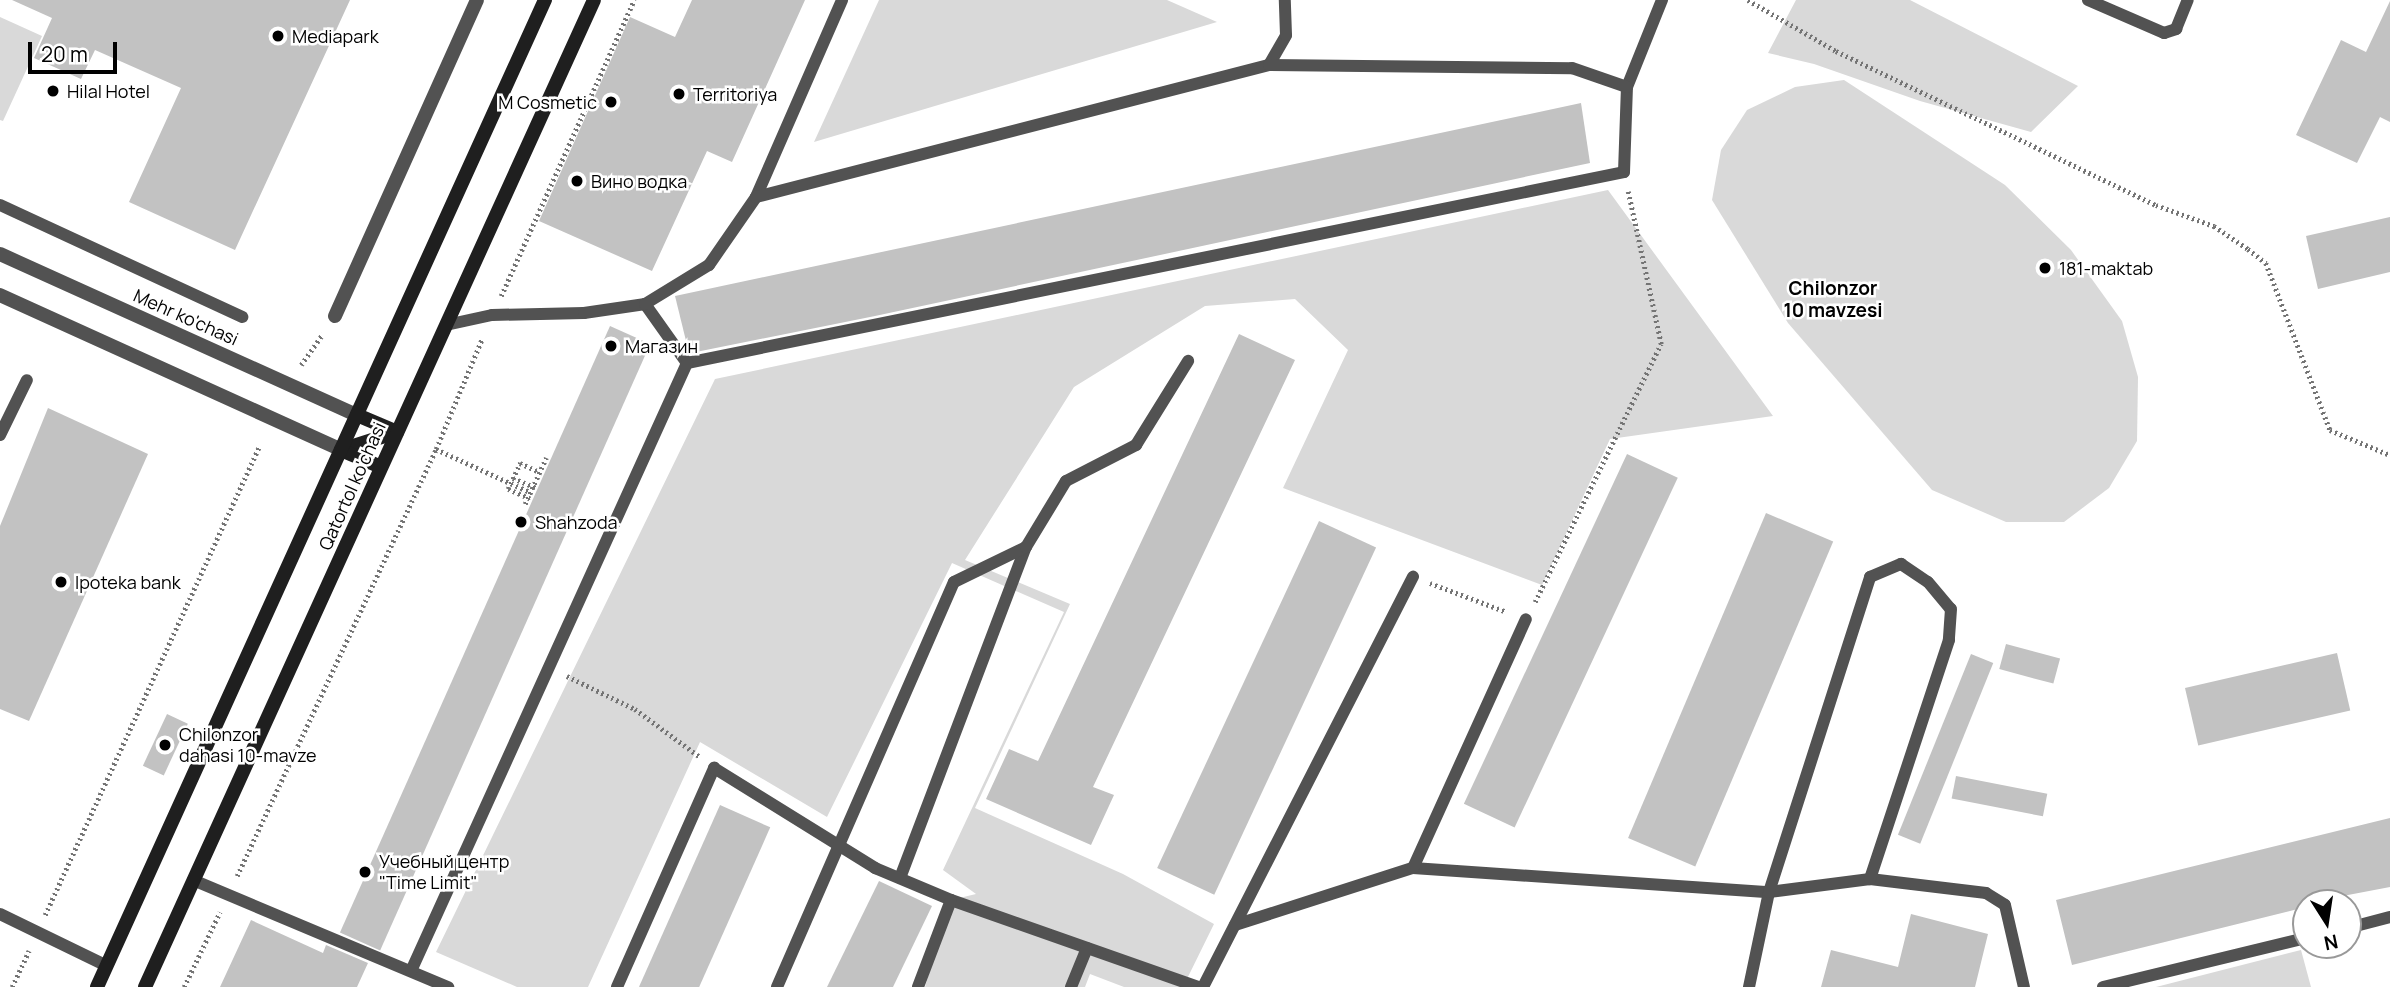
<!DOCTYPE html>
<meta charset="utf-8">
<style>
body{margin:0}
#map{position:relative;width:2390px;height:987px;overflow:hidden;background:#fff;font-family:Manrope,sans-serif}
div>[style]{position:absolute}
.green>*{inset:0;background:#d9d9d9}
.building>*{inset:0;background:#c2c2c2;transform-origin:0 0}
.path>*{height:4.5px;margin-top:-2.25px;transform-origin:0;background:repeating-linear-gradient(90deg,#747474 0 2px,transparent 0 5.5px)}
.lane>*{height:12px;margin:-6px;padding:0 6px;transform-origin:6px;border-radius:6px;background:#525252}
.street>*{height:14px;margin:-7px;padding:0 7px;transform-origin:7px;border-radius:7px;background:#525252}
.secondary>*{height:14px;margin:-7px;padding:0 7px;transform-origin:7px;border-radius:7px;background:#1f1f1f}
.dots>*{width:19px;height:19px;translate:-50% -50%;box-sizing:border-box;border:4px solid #fff;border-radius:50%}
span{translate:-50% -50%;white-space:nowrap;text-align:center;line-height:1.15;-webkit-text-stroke:5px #fff;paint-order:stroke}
.poi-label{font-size:18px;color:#000}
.left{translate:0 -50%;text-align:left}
.right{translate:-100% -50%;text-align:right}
.street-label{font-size:18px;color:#000}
.neighbourhood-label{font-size:19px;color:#000;font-weight:700}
.north{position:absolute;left:2292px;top:889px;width:70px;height:70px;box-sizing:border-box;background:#fff;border:2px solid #999;border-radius:50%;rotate:168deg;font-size:19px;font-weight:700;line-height:28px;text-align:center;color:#000}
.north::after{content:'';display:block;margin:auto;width:24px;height:32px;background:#000;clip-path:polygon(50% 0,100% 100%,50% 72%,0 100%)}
.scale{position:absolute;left:28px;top:42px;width:89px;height:32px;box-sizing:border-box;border:4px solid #000;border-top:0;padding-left:9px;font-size:21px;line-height:24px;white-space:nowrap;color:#000;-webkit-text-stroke:5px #fff;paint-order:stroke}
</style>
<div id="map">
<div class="green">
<div style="clip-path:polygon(879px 0,1167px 0,1217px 22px,814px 142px)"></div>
<div style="clip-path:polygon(1796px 0,1910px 0,2078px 86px,2031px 132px,1920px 101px,1814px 64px,1768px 53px)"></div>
<div style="clip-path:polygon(0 17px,42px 36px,3px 121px,0 120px)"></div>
<div style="clip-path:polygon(1844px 80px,2005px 185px,2071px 250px,2122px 321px,2138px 377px,2137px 441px,2109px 488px,2064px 522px,2006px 522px,1932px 490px,1788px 323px,1712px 200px,1721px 150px,1747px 110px,1795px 87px)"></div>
<div style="clip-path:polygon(1608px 190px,1773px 416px,1610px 439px,1542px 585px,1283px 488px,1348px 350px,1295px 299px,1205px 306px,1074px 387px,965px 560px,1070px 604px,975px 808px,1123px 874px,1214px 924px,1183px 987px,1124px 987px,1090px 974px,1085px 987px,925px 987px,951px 900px,976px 894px,943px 870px,1064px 612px,952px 563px,827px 817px,700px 742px,588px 987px,517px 987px,436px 952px,715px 379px)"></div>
<div style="clip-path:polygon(2301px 950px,2311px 987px,2156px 987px)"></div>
</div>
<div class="building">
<div style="clip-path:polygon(12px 0,350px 0,235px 250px,129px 202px,181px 88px,95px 50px,81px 79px,34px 58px,52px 18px)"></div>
<div style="clip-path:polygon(692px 0,805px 0,732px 162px,707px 151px,652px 271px,539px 221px,630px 17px,675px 37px)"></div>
<div style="clip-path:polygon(2390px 1px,2390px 122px,2380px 117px,2357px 163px,2296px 135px,2341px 40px,2366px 52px)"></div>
<div style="clip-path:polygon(1581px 103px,1590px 163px,875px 316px,691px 353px,688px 349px,675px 296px)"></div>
<div style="clip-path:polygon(2390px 217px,2390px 272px,2318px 289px,2306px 236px)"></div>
<div style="left:610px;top:326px;width:44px;height:664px;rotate:24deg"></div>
<div style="clip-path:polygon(1239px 334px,1295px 360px,1093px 787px,1114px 795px,1091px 845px,986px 799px,1009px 749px,1038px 761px)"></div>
<div style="clip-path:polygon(48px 408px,148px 454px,29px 721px,0 709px,0 526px)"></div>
<div style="left:1627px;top:454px;width:56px;height:386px;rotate:25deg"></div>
<div style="left:1766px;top:513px;width:73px;height:353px;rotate:23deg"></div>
<div style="left:1319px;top:521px;width:63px;height:383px;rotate:25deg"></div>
<div style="left:2006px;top:644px;width:56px;height:26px;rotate:15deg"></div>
<div style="left:2337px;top:653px;width:59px;height:156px;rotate:77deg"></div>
<div style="left:1971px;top:654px;width:24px;height:195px;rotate:22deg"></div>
<div style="left:167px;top:714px;width:23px;height:57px;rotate:25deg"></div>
<div style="left:1956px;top:776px;width:93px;height:23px;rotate:11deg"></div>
<div style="left:720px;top:805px;width:55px;height:199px;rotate:24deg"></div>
<div style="clip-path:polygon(2390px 818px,2390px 887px,2306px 903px,2306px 907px,2072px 965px,2056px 900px)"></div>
<div style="clip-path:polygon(879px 881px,932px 906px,893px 987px,827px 987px)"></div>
<div style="clip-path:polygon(1911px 914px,1988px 934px,1975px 987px,1821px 987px,1831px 950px,1898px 967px)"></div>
<div style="clip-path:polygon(251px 920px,323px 953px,326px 945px,368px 963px,357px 987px,220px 987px)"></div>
</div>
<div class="path">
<div style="left:1748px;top:0;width:102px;rotate:30.1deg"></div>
<div style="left:1836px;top:51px;width:355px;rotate:25.7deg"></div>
<div style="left:2156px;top:205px;width:62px;rotate:19.9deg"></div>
<div style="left:2214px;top:226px;width:41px;rotate:34.1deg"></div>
<div style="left:2248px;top:249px;width:23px;rotate:38deg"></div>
<div style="left:2266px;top:263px;width:179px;rotate:69deg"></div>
<div style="left:2330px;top:430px;width:65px;rotate:22.6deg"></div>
<div style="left:501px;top:296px;width:325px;rotate:-65.8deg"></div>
<div style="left:301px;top:365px;width:38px;rotate:-55deg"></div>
<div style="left:436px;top:449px;width:103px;rotate:24.6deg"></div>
<div style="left:513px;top:478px;width:25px;rotate:23deg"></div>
<div style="left:530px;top:499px;width:24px;rotate:-156deg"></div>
<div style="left:508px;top:489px;width:29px;rotate:-65deg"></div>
<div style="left:520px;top:463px;width:21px;rotate:25deg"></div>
<div style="left:525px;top:504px;width:51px;rotate:-65.5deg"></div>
<div style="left:1430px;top:583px;width:82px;rotate:20.6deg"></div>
<div style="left:1535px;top:602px;width:287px;rotate:-64deg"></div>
<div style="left:1661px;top:344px;width:156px;rotate:-102.2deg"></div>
<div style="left:567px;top:676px;width:76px;rotate:25.9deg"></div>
<div style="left:635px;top:709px;width:81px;rotate:36.4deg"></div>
<div style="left:237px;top:876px;width:471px;rotate:-65deg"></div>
<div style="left:436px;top:449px;width:119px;rotate:-67.3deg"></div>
<div style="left:45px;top:915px;width:515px;rotate:-65.43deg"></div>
<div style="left:12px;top:987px;width:40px;rotate:-65deg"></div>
<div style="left:184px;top:987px;width:83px;rotate:-64.4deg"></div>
</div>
<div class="lane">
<div style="left:2088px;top:0;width:83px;rotate:23.5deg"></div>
<div style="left:2164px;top:33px;width:13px;rotate:-18deg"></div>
<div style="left:2176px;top:29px;width:31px;rotate:-68deg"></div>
<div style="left:1269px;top:65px;width:34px;rotate:-60deg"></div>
<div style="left:1286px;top:35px;width:35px;rotate:-92deg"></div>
<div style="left:756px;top:197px;width:215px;rotate:-66.4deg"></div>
<div style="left:0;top:205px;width:267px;rotate:24.8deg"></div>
<div style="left:645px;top:304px;width:72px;rotate:54.6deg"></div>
<div style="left:687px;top:363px;width:956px;rotate:-11.52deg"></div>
<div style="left:1624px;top:172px;width:85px;rotate:-88deg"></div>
<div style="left:1627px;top:87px;width:94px;rotate:-68.1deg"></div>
<div style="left:446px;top:325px;width:47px;rotate:-12.3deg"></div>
<div style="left:492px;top:315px;width:92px;rotate:-1.2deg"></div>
<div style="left:584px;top:313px;width:62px;rotate:-8.4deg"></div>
<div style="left:645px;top:304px;width:75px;rotate:-31.4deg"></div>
<div style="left:709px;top:265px;width:83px;rotate:-55.3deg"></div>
<div style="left:756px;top:197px;width:530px;rotate:-14.43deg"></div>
<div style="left:1269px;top:65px;width:303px;rotate:0.6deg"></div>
<div style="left:1572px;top:68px;width:58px;rotate:19.1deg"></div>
<div style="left:0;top:435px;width:61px;rotate:-63.9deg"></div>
<div style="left:1413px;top:868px;width:357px;rotate:3.9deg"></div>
<div style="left:1769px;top:892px;width:102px;rotate:-7.3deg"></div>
<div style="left:1870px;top:879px;width:117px;rotate:6.9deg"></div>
<div style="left:1986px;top:893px;width:22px;rotate:32deg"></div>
<div style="left:2005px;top:905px;width:84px;rotate:77deg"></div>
<div style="left:900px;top:878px;width:354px;rotate:-69.2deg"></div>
<div style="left:193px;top:880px;width:277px;rotate:22.8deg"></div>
<div style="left:951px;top:900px;width:262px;rotate:19.4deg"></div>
<div style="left:0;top:914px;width:119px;rotate:25.9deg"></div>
<div style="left:1235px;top:925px;width:187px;rotate:-17.8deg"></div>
<div style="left:1413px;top:868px;width:273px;rotate:-65.6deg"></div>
<div style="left:2348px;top:928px;width:43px;rotate:-14.7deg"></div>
<div style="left:411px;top:971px;width:668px;rotate:-65.58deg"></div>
<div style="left:617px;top:987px;width:240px;rotate:-66.1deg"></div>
<div style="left:714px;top:768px;width:190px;rotate:31.8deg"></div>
<div style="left:875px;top:868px;width:82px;rotate:22.8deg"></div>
<div style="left:951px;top:900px;width:93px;rotate:110.8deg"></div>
<div style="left:777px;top:987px;width:442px;rotate:-66.4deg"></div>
<div style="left:954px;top:582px;width:80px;rotate:-25.9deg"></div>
<div style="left:1026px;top:547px;width:77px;rotate:-58.8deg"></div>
<div style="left:1066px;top:481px;width:79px;rotate:-27.2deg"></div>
<div style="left:1136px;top:445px;width:99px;rotate:-58.2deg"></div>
<div style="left:1071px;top:987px;width:42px;rotate:-67.7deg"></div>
<div style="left:1203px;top:987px;width:461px;rotate:-62.9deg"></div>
<div style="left:1749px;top:987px;width:97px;rotate:-78.1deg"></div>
<div style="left:1769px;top:892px;width:331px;rotate:-72.2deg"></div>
<div style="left:1870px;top:577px;width:34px;rotate:-23deg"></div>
<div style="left:1901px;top:564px;width:32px;rotate:34deg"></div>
<div style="left:1928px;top:582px;width:35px;rotate:50deg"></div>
<div style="left:1951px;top:609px;width:31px;rotate:94deg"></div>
<div style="left:1949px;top:640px;width:252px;rotate:108.3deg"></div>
<div style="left:2103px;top:987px;width:209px;rotate:-13.6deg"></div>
</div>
<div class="street">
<div style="left:0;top:254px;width:392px;rotate:24.3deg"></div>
<div style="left:0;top:295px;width:375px;rotate:24.4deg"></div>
<div style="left:335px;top:316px;width:346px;rotate:-65.8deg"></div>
</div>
<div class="secondary">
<div style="left:357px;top:415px;width:43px;rotate:23deg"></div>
<div style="left:341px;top:450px;width:59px;rotate:-17.8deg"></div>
<div style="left:341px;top:450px;width:43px;rotate:23deg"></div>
<div style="left:97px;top:987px;width:1084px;rotate:-65.59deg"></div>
<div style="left:145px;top:987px;width:1084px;rotate:-65.54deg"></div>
</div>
<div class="dots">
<div style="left:278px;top:36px;background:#000"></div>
<div style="left:53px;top:91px;background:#000"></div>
<div style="left:679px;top:94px;background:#000"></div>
<div style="left:611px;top:102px;background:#000"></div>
<div style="left:577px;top:181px;background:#000"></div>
<div style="left:2045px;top:268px;background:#000"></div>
<div style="left:611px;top:346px;background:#000"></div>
<div style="left:521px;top:522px;background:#000"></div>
<div style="left:61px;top:582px;background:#000"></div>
<div style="left:165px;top:745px;background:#000"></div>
<div style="left:365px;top:872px;background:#000"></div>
</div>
<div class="poi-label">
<span class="left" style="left:292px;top:36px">Mediapark</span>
<span class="left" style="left:67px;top:91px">Hilal Hotel</span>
<span class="left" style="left:693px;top:94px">Territoriya</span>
<span class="right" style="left:597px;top:102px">M Cosmetic</span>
<span class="left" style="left:591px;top:181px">Вино водка</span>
<span class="left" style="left:2059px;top:268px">181-maktab</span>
<span class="left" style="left:625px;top:346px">Магазин</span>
<span class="left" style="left:535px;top:522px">Shahzoda</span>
<span class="left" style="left:75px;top:582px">Ipoteka bank</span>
<span class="left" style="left:179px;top:745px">Chilonzor<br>dahasi 10-mavze</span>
<span class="left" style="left:379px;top:872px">Учебный центр<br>"Time Limit"</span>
</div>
<div class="street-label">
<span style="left:186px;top:317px;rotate:24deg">Mehr ko'chasi</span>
<span style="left:352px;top:486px;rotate:-66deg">Qatortol ko'chasi</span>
</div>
<div class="neighbourhood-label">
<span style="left:1833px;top:300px">Chilonzor<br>10 mavzesi</span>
</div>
<div class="north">N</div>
<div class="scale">20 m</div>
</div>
